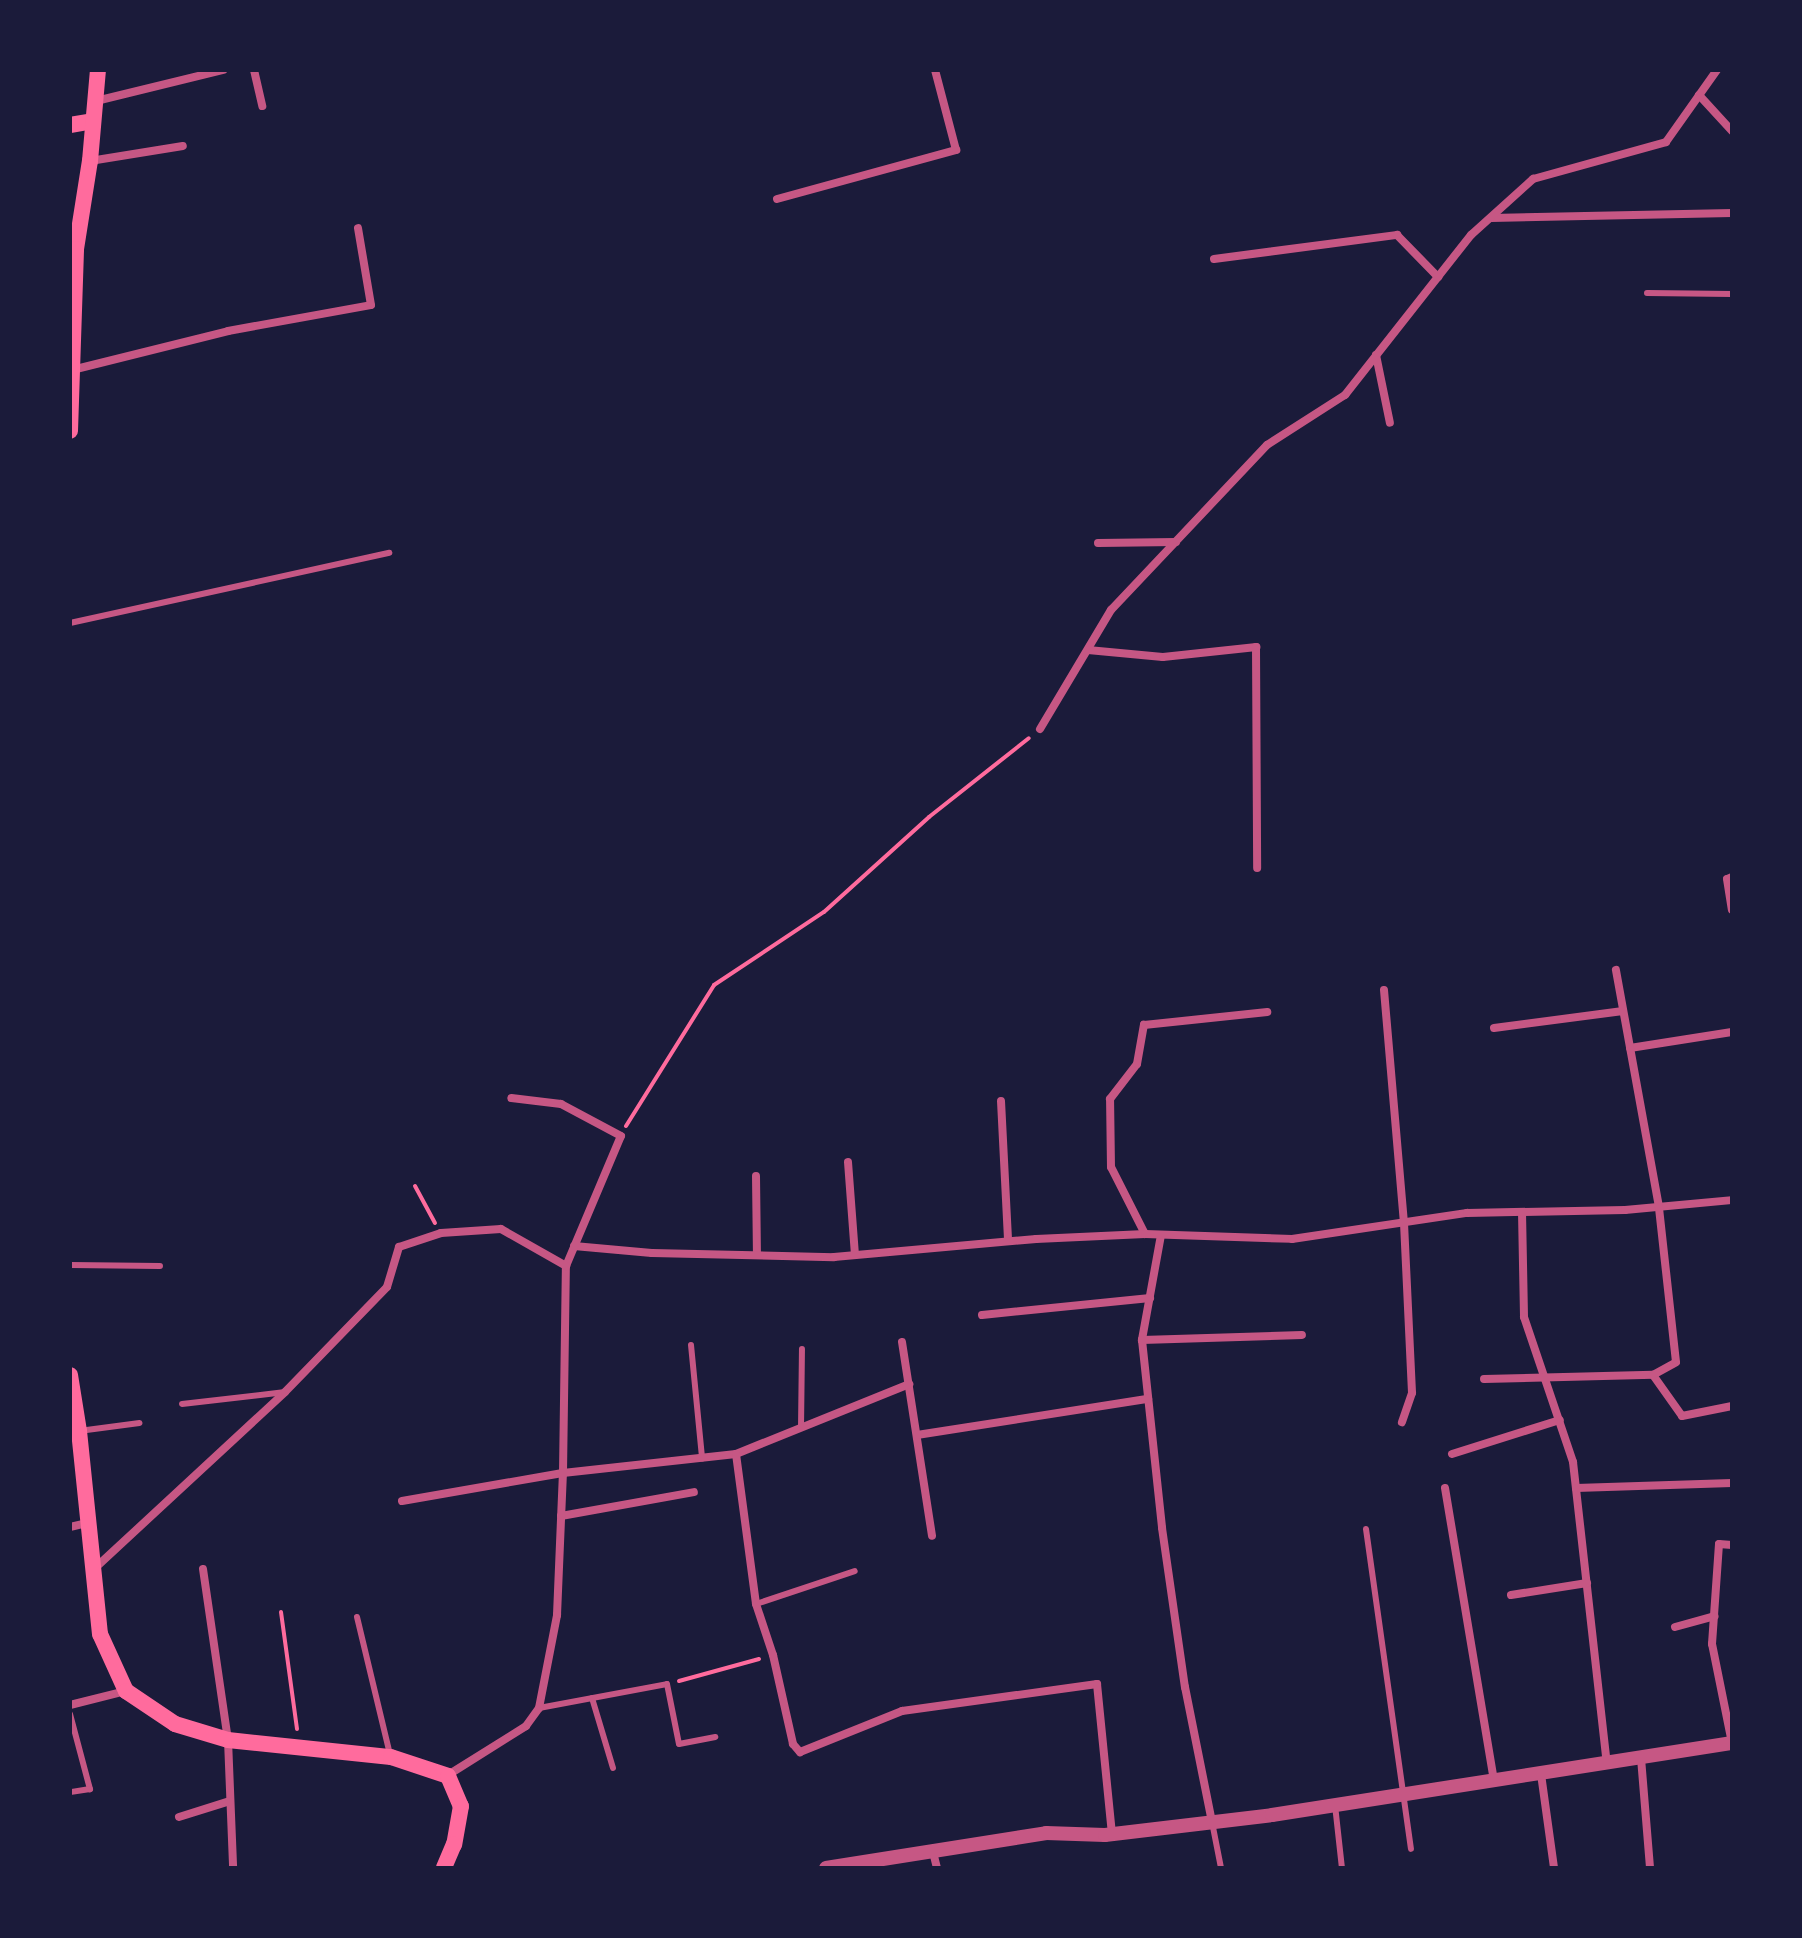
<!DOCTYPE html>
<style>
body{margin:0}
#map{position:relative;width:1802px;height:1938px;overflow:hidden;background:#1b1b3a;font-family:Montserrat,sans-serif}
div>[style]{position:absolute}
.path>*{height:4px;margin:-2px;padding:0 2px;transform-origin:2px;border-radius:2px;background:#ff6b9d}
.service>*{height:6px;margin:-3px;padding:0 3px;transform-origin:3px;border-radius:3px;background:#c65784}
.minor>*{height:8px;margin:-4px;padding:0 4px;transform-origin:4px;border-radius:4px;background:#c65784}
.tertiary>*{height:14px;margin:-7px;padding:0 7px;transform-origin:7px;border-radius:7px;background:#c65784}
.secondary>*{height:16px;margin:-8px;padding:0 8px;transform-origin:8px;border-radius:8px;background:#ff6b9d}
span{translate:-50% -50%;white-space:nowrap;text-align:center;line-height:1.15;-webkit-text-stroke:8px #1b1b3a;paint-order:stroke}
.frame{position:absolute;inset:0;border:72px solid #1b1b3a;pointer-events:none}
</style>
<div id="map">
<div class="path">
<div style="left:626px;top:1126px;width:166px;rotate:-58deg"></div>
<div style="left:714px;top:985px;width:132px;rotate:-33.6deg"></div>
<div style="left:824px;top:912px;width:142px;rotate:-42.1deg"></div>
<div style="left:929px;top:817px;width:127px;rotate:-38.3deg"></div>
<div style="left:415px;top:1186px;width:42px;rotate:61.6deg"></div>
<div style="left:281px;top:1612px;width:118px;rotate:82.2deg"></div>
<div style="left:679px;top:1681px;width:83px;rotate:-15.4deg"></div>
</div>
<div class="service">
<div style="left:1647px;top:293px;width:85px;rotate:0.7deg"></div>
<div style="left:70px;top:623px;width:327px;rotate:-12.4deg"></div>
<div style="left:70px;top:1265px;width:90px;rotate:0.6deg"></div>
<div style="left:691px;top:1345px;width:114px;rotate:84.4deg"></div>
<div style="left:182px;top:1404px;width:104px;rotate:-6.6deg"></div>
<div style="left:801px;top:1428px;width:79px;rotate:-89.3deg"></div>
<div style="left:79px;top:1431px;width:61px;rotate:-7.6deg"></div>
<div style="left:1366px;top:1529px;width:323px;rotate:82deg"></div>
<div style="left:756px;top:1604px;width:104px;rotate:-18.4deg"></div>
<div style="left:357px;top:1617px;width:141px;rotate:76.5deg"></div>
<div style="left:592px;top:1698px;width:73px;rotate:73.3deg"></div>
<div style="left:539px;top:1708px;width:130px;rotate:-10.6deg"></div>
<div style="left:667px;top:1684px;width:61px;rotate:78.7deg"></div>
<div style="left:679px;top:1744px;width:37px;rotate:-11deg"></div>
<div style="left:70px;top:1714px;width:78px;rotate:75.1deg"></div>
<div style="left:90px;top:1789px;width:20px;rotate:171deg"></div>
<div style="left:1335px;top:1805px;width:63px;rotate:83.7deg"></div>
<div style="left:1212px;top:1822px;width:47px;rotate:78.9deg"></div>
</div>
<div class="minor">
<div style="left:254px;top:70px;width:37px;rotate:77deg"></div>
<div style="left:1699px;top:95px;width:49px;rotate:47.5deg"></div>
<div style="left:96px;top:101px;width:131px;rotate:-13.7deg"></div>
<div style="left:90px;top:161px;width:94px;rotate:-9.2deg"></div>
<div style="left:777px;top:199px;width:186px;rotate:-15.3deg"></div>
<div style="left:956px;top:150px;width:83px;rotate:-104.7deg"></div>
<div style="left:1491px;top:218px;width:241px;rotate:-1.2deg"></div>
<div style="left:1214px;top:259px;width:185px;rotate:-7.5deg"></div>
<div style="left:1397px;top:235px;width:59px;rotate:45.7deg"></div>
<div style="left:1376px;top:355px;width:69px;rotate:78.4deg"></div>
<div style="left:72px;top:370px;width:161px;rotate:-14deg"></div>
<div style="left:228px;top:331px;width:145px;rotate:-10.3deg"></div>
<div style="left:371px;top:305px;width:78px;rotate:-99.6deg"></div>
<div style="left:1098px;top:543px;width:78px;rotate:-0.7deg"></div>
<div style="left:1088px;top:650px;width:75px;rotate:5.3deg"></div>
<div style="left:1163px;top:657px;width:94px;rotate:-6.1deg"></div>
<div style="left:1256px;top:647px;width:221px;rotate:89.7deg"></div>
<div style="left:1040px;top:729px;width:139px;rotate:-59.2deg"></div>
<div style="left:1111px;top:610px;width:227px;rotate:-46.6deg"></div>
<div style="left:1267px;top:445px;width:93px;rotate:-32.7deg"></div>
<div style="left:1345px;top:395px;width:204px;rotate:-51.8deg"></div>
<div style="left:1471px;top:235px;width:84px;rotate:-42.1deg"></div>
<div style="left:1533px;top:179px;width:138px;rotate:-15.5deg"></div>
<div style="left:1666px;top:142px;width:88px;rotate:-54.7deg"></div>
<div style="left:1732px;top:877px;width:5px;rotate:158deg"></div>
<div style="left:1727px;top:879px;width:31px;rotate:81deg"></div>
<div style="left:1384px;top:990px;width:234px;rotate:85.1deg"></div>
<div style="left:1404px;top:1223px;width:170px;rotate:87.3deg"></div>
<div style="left:1412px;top:1393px;width:31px;rotate:109deg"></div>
<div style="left:1494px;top:1028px;width:130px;rotate:-7.5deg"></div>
<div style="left:1630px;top:1048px;width:103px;rotate:-8.9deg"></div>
<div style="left:1001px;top:1101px;width:140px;rotate:87.1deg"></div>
<div style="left:848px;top:1162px;width:93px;rotate:85.7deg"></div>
<div style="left:756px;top:1176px;width:79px;rotate:89.3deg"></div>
<div style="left:1522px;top:1212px;width:105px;rotate:88.9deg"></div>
<div style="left:1524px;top:1317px;width:153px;rotate:71.3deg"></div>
<div style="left:1573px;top:1462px;width:304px;rotate:83.6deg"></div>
<div style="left:1145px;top:1234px;width:75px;rotate:-116.9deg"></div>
<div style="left:1111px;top:1167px;width:68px;rotate:-90.8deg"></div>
<div style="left:1110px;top:1099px;width:44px;rotate:-52.4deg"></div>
<div style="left:1137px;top:1064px;width:40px;rotate:-80deg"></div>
<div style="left:1144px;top:1025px;width:124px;rotate:-6deg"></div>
<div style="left:1161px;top:1235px;width:107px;rotate:100.3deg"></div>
<div style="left:1142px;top:1340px;width:189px;rotate:83.9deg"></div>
<div style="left:1162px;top:1528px;width:161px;rotate:81.8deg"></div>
<div style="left:1185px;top:1687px;width:138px;rotate:78.7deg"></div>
<div style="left:574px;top:1246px;width:78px;rotate:5.1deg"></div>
<div style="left:652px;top:1253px;width:182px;rotate:1.3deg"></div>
<div style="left:834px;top:1257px;width:203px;rotate:-5.1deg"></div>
<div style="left:1036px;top:1239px;width:109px;rotate:-2.6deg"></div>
<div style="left:1145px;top:1234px;width:147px;rotate:1.9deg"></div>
<div style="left:1292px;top:1239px;width:177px;rotate:-8.5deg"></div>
<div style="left:1467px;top:1213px;width:158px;rotate:-1.1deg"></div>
<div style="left:1625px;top:1210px;width:107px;rotate:-5.3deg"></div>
<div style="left:982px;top:1315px;width:169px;rotate:-5.8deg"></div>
<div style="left:1142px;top:1340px;width:160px;rotate:-1.8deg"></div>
<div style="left:902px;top:1342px;width:196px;rotate:81.2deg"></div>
<div style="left:1653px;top:1375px;width:50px;rotate:54.7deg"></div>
<div style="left:1682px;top:1416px;width:51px;rotate:-11.3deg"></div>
<div style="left:1484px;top:1379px;width:169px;rotate:-1.4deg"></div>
<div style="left:1653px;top:1375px;width:26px;rotate:-29deg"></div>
<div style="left:1676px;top:1362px;width:156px;rotate:-96.3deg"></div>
<div style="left:1659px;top:1207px;width:241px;rotate:-100.3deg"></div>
<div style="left:917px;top:1435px;width:234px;rotate:-8.9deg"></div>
<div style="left:736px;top:1454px;width:187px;rotate:-22deg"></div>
<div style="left:1452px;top:1454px;width:113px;rotate:-17.5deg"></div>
<div style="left:1445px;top:1488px;width:297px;rotate:80.5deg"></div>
<div style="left:1576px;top:1488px;width:156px;rotate:-1.8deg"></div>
<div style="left:402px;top:1501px;width:163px;rotate:-9.9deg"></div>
<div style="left:563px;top:1473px;width:207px;rotate:-89.2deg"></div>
<div style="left:566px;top:1266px;width:141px;rotate:-67.1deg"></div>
<div style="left:621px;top:1136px;width:68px;rotate:-151.9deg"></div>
<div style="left:561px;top:1104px;width:50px;rotate:-173.2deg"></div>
<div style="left:561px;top:1516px;width:135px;rotate:-10.2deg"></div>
<div style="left:70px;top:1527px;width:18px;rotate:-13deg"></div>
<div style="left:94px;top:1569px;width:260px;rotate:-42.8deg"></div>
<div style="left:285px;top:1392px;width:146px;rotate:-45.8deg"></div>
<div style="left:387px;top:1287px;width:42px;rotate:-73.3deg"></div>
<div style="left:399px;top:1247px;width:44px;rotate:-18.4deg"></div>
<div style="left:441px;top:1233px;width:60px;rotate:-3.8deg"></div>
<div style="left:501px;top:1229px;width:75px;rotate:29.6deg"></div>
<div style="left:203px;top:1569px;width:173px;rotate:81.7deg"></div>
<div style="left:228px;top:1740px;width:126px;rotate:87.7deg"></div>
<div style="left:1511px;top:1595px;width:77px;rotate:-9deg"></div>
<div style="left:1675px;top:1627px;width:41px;rotate:-15.4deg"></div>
<div style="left:70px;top:1705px;width:58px;rotate:-14deg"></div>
<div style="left:1732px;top:1743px;width:101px;rotate:-101.4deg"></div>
<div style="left:1712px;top:1644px;width:100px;rotate:-86deg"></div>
<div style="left:1719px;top:1544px;width:13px;rotate:4deg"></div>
<div style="left:1641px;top:1758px;width:110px;rotate:85.3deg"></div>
<div style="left:1541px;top:1774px;width:95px;rotate:82.1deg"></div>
<div style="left:448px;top:1775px;width:92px;rotate:-32.1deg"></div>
<div style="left:526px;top:1726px;width:22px;rotate:-54deg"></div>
<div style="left:539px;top:1708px;width:95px;rotate:-79deg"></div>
<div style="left:557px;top:1615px;width:142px;rotate:-87.6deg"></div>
<div style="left:563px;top:1473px;width:174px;rotate:-6.3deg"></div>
<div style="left:736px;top:1454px;width:151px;rotate:82.4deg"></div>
<div style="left:756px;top:1604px;width:54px;rotate:71.6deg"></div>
<div style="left:773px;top:1655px;width:91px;rotate:77.3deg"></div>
<div style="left:793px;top:1744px;width:11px;rotate:49deg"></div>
<div style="left:800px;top:1752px;width:110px;rotate:-21.9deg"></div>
<div style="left:902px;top:1711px;width:197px;rotate:-7.9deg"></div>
<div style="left:1097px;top:1684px;width:151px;rotate:84.3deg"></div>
<div style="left:179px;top:1817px;width:53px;rotate:-17.4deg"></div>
<div style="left:933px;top:1852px;width:16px;rotate:76deg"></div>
</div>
<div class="tertiary">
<div style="left:826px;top:1868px;width:223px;rotate:-9deg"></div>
<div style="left:1046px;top:1833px;width:59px;rotate:1.9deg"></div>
<div style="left:1105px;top:1835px;width:168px;rotate:-6.8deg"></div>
<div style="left:1272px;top:1815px;width:466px;rotate:-8.9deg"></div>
</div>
<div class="secondary">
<div style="left:70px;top:125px;width:23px;rotate:-10deg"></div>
<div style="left:70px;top:237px;width:13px;rotate:63deg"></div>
<div style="left:76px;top:249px;width:89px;rotate:-81deg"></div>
<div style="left:90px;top:161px;width:91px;rotate:-85deg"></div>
<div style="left:70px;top:431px;width:182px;rotate:-88.1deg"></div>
<div style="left:70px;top:1375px;width:57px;rotate:80.9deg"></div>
<div style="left:79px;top:1431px;width:204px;rotate:84.1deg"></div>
<div style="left:100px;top:1634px;width:63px;rotate:65.5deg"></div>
<div style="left:126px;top:1691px;width:59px;rotate:34deg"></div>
<div style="left:175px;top:1724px;width:55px;rotate:16.8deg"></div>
<div style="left:228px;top:1740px;width:164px;rotate:6deg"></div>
<div style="left:391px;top:1757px;width:60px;rotate:18.4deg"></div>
<div style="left:448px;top:1776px;width:33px;rotate:67deg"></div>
<div style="left:461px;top:1806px;width:39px;rotate:100deg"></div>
<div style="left:454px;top:1844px;width:26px;rotate:113deg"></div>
</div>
<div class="frame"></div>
</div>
